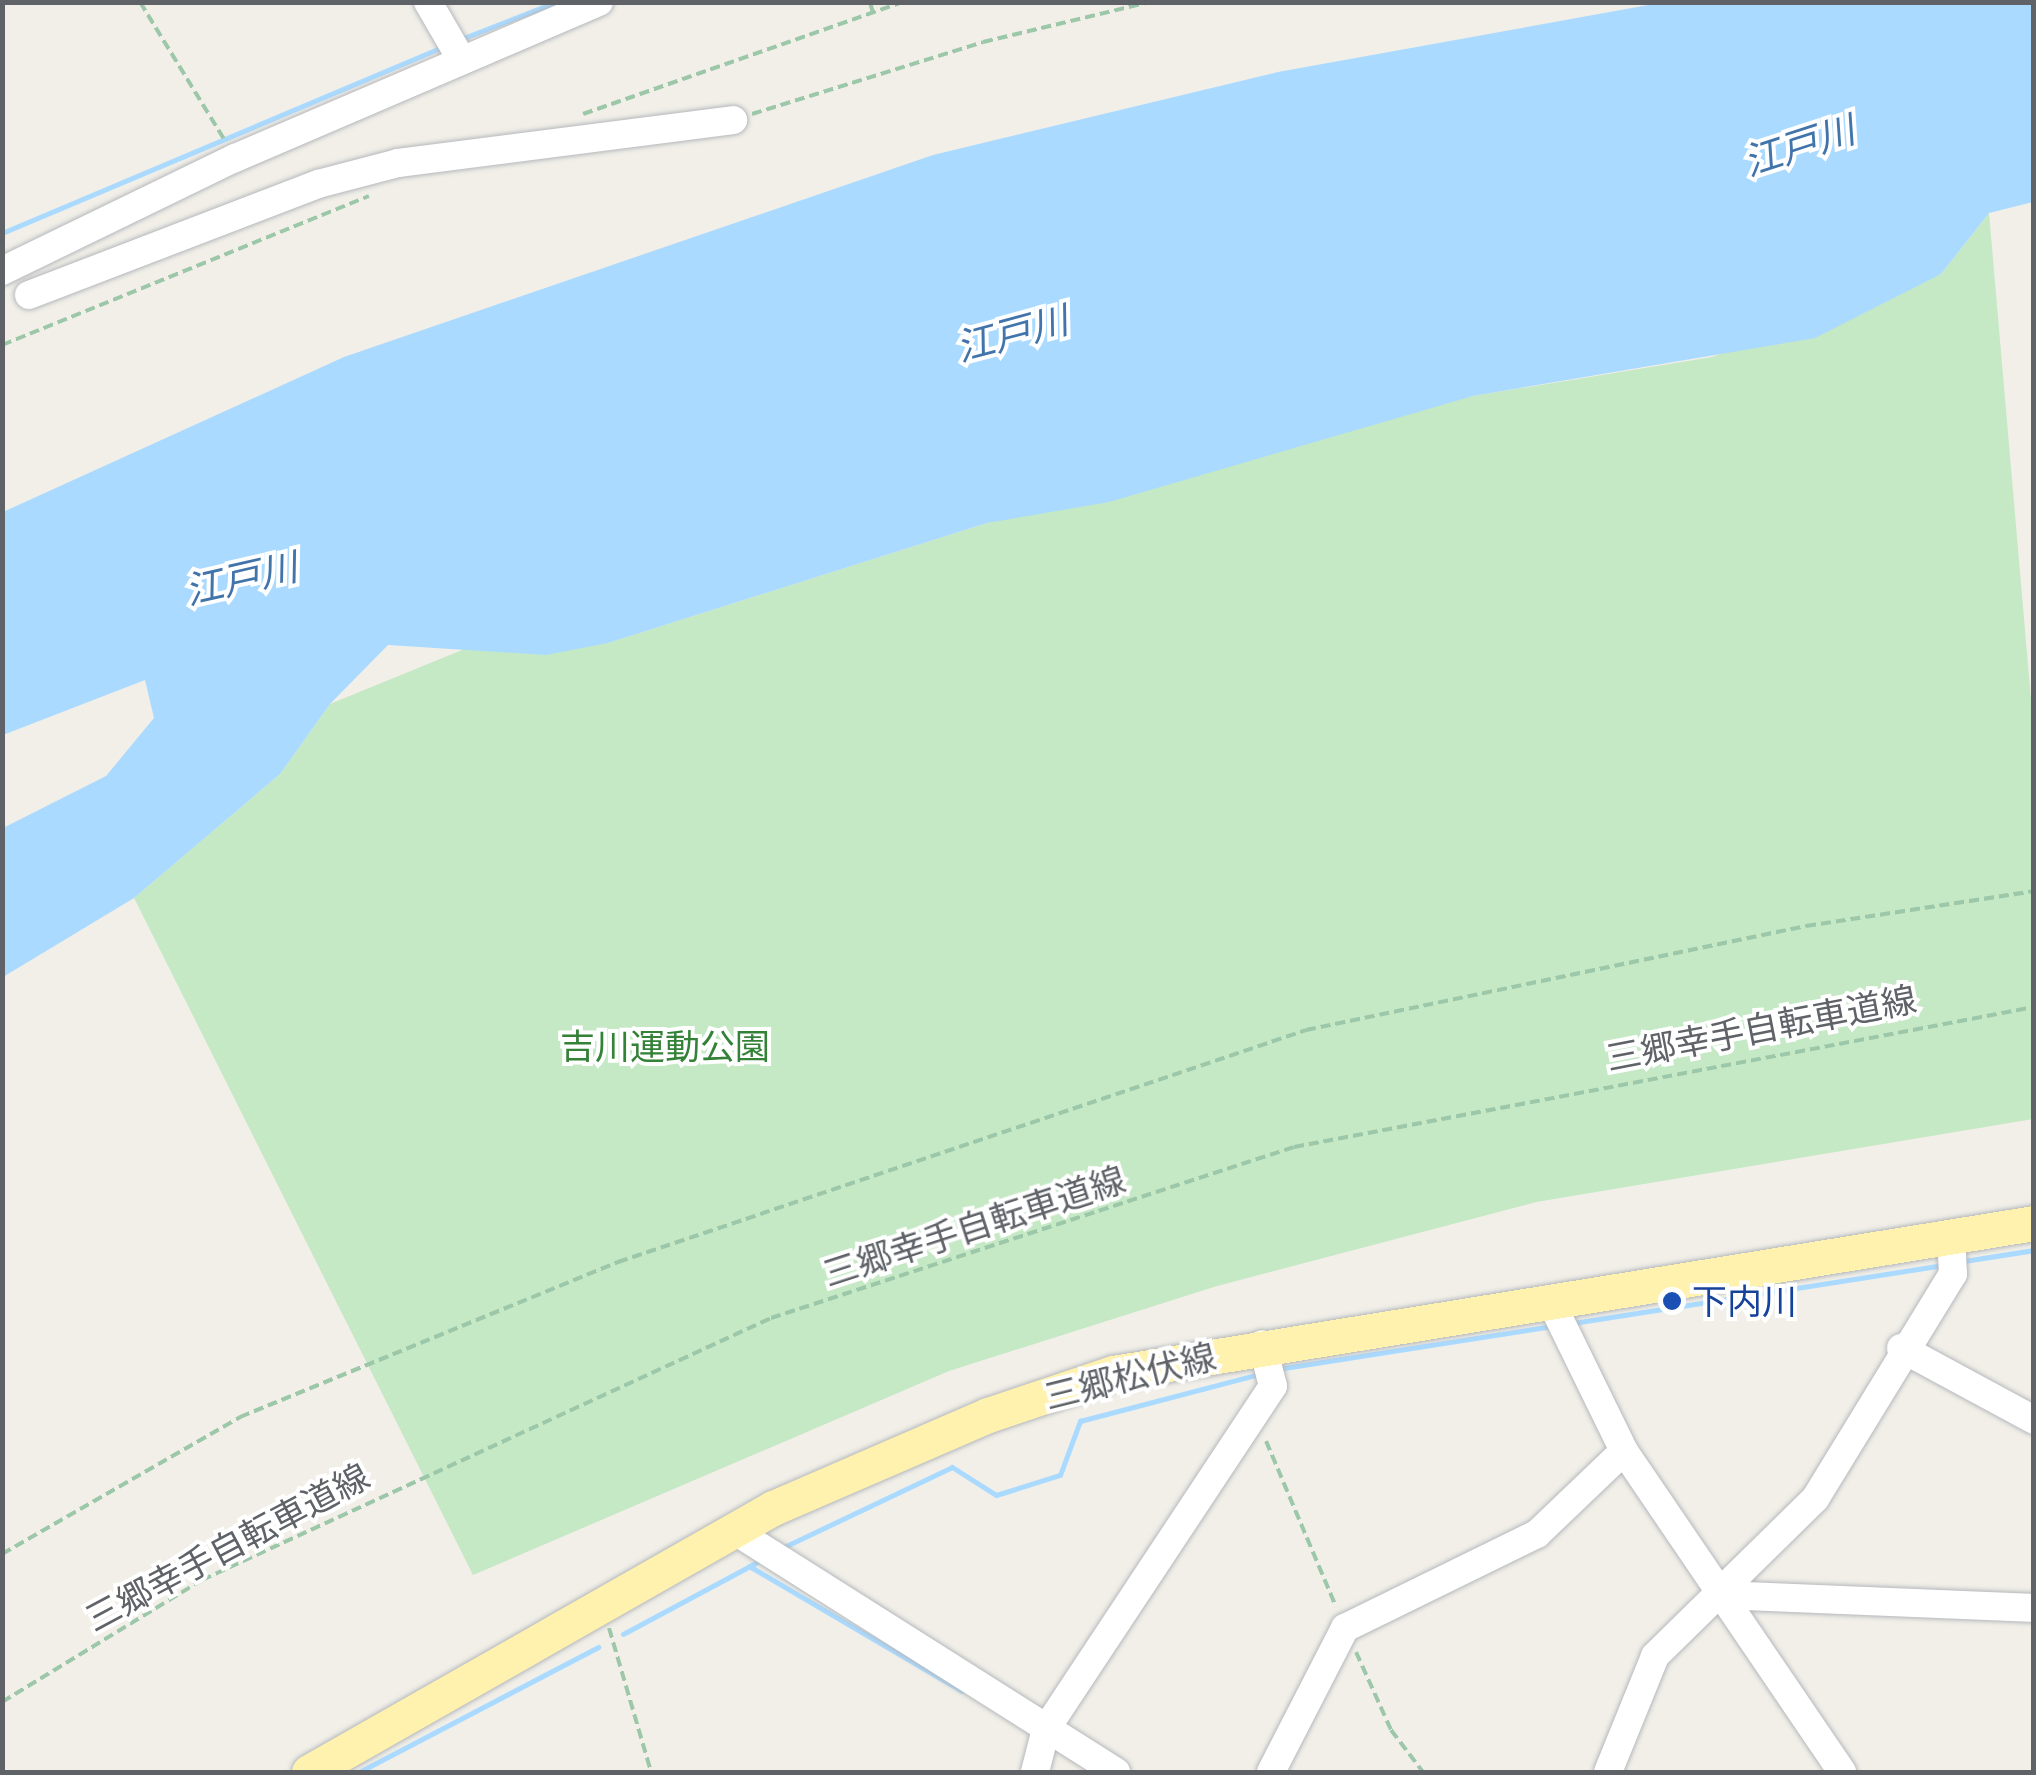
<!DOCTYPE html>
<meta charset="utf-8">
<style>
body{margin:0}
#map{position:relative;width:2036px;height:1775px;overflow:hidden;background:#f1efe8;font-family:Quicksand,"Noto Sans JP",sans-serif}
div>[style]{position:absolute}
.green>*{inset:0;background:#c5e8c5}
.water>*{inset:0;background:#aadaff}
.stream>*{height:5px;margin:-2.5px;padding:0 2.5px;transform-origin:2.5px;border-radius:2.5px;background:#aadaff}
.path>*{height:4px;margin-top:-2px;transform-origin:0;background:repeating-linear-gradient(90deg,#9cc7a9 0 10px,transparent 0 15px)}
.roads{filter:drop-shadow(0 0 2px #b5b8bc) drop-shadow(0 0 2px #b5b8bc)}
.minor>*{height:28px;margin:-14px;padding:0 14px;transform-origin:14px;border-radius:14px;background:#fff}
.major>*{height:35px;margin:-17.5px;padding:0 17.5px;transform-origin:17.5px;border-radius:17.5px;background:#fff2af}
.dots>*{width:28px;height:28px;translate:-50% -50%;box-sizing:border-box;border:5px solid #fff;border-radius:50%}
span{translate:-50% -50%;white-space:nowrap;text-align:center;line-height:1.15;-webkit-text-stroke:8px #fff;paint-order:stroke}
.street-label{font-size:35px;color:#5f6368}
.park-label{font-size:35px;color:#348238}
.transit-label{font-size:35px;color:#164399}
.left{translate:0 -50%;text-align:left}
.water-label{font-size:38px;color:#4174aa;font-style:italic}
.frame{position:absolute;inset:0;border:5px solid #5f6368;pointer-events:none}
</style>
<div id="map">
<div class="green">
<div style="clip-path:polygon(1989px 213px,2033px 723px,2033px 1119px,1536px 1202px,1217px 1286px,949px 1371px,473px 1575px,134px 898px,280px 774px,330px 704px,467px 648px,608px 643px,987px 523px,1473px 396px,1712px 357px,1941px 274px)"></div>
</div>
<div class="water">
<div style="clip-path:polygon(1665px 2px,2033px 3px,2033px 202px,1989px 213px,1941px 274px,1815px 338px,1473px 396px,1109px 502px,987px 523px,608px 643px,546px 655px,388px 645px,330px 704px,280px 774px,134px 898px,3px 977px,3px 828px,106px 776px,154px 718px,145px 680px,3px 735px,3px 512px,344px 357px,933px 155px,1278px 72px)"></div>
</div>
<div class="stream">
<div style="left:461px;top:39px;width:102px;rotate:-21.3deg"></div>
<div style="left:2px;top:233px;width:478px;rotate:-22.9deg"></div>
<div style="left:1964px;top:1261px;width:71px;rotate:-8.9deg"></div>
<div style="left:1573px;top:1323px;width:375px;rotate:-8.9deg"></div>
<div style="left:1284px;top:1368px;width:272px;rotate:-8.9deg"></div>
<div style="left:786px;top:1546px;width:184px;rotate:-25.4deg"></div>
<div style="left:952px;top:1467px;width:52px;rotate:32.5deg"></div>
<div style="left:996px;top:1495px;width:67px;rotate:-17.4deg"></div>
<div style="left:1060px;top:1475px;width:58px;rotate:-69.7deg"></div>
<div style="left:1080px;top:1421px;width:181px;rotate:-14.7deg"></div>
<div style="left:749px;top:1566px;width:247px;rotate:30.4deg"></div>
<div style="left:623px;top:1634px;width:152px;rotate:-28.2deg"></div>
<div style="left:359px;top:1772px;width:270px;rotate:-27.6deg"></div>
</div>
<div class="path">
<div style="left:140px;top:2px;width:161px;rotate:58.5deg"></div>
<div style="left:870px;top:2px;width:11px;rotate:75deg"></div>
<div style="left:583px;top:114px;width:339px;rotate:-19.3deg"></div>
<div style="left:752px;top:114px;width:242px;rotate:-17.3deg"></div>
<div style="left:983px;top:42px;width:171px;rotate:-13.5deg"></div>
<div style="left:2px;top:345px;width:396px;rotate:-22.1deg"></div>
<div style="left:1266px;top:1441px;width:180px;rotate:67.1deg"></div>
<div style="left:2px;top:1554px;width:275px;rotate:-29.9deg"></div>
<div style="left:240px;top:1417px;width:409px;rotate:-22.3deg"></div>
<div style="left:618px;top:1262px;width:726px;rotate:-18.63deg"></div>
<div style="left:1306px;top:1030px;width:511px;rotate:-11.75deg"></div>
<div style="left:1806px;top:926px;width:231px;rotate:-8.7deg"></div>
<div style="left:609px;top:1628px;width:150px;rotate:73.7deg"></div>
<div style="left:1356px;top:1652px;width:85px;rotate:65.8deg"></div>
<div style="left:1391px;top:1730px;width:53px;rotate:52.7deg"></div>
<div style="left:2px;top:1702px;width:234px;rotate:-31.4deg"></div>
<div style="left:202px;top:1580px;width:626px;rotate:-24.72deg"></div>
<div style="left:771px;top:1318px;width:550px;rotate:-18.11deg"></div>
<div style="left:1294px;top:1147px;width:753px;rotate:-10.71deg"></div>
</div>
<div class="roads">
<div class="minor">
<div style="left:428px;top:2px;width:66px;rotate:59.9deg"></div>
<div style="left:2px;top:271px;width:259px;rotate:-25.9deg"></div>
<div style="left:235px;top:158px;width:396px;rotate:-23.2deg"></div>
<div style="left:29px;top:295px;width:310px;rotate:-21deg"></div>
<div style="left:318px;top:184px;width:83px;rotate:-14.7deg"></div>
<div style="left:398px;top:163px;width:338px;rotate:-7.3deg"></div>
<div style="left:1552px;top:1304px;width:164px;rotate:63.9deg"></div>
<div style="left:1624px;top:1451px;width:388px;rotate:55.8deg"></div>
<div style="left:1901px;top:1348px;width:151px;rotate:28.4deg"></div>
<div style="left:735px;top:1531px;width:451px;rotate:32.3deg"></div>
<div style="left:1723px;top:1595px;width:311px;rotate:2.4deg"></div>
<div style="left:1035px;top:1772px;width:44px;rotate:-75.7deg"></div>
<div style="left:1046px;top:1729px;width:411px;rotate:-56.5deg"></div>
<div style="left:1273px;top:1386px;width:43px;rotate:-104.7deg"></div>
<div style="left:1271px;top:1772px;width:162px;rotate:-62.8deg"></div>
<div style="left:1345px;top:1628px;width:214px;rotate:-26.1deg"></div>
<div style="left:1537px;top:1534px;width:120px;rotate:-43.7deg"></div>
<div style="left:1608px;top:1772px;width:125px;rotate:-67.9deg"></div>
<div style="left:1655px;top:1656px;width:224px;rotate:-44.5deg"></div>
<div style="left:1815px;top:1499px;width:264px;rotate:-58.5deg"></div>
<div style="left:1953px;top:1274px;width:37px;rotate:-93deg"></div>
</div>
<div class="major">
<div style="left:309px;top:1772px;width:534px;rotate:-29.64deg"></div>
<div style="left:773px;top:1508px;width:234px;rotate:-23.4deg"></div>
<div style="left:988px;top:1415px;width:132px;rotate:-18.6deg"></div>
<div style="left:1113px;top:1373px;width:933px;rotate:-9.25deg"></div>
</div>
</div>
<div class="dots">
<div style="left:1672px;top:1301px;background:#1a4fb4"></div>
</div>
<div class="street-label">
<span style="left:1761px;top:1028px;rotate:-11deg">三郷幸手自転車道線</span>
<span style="left:974px;top:1226px;rotate:-18deg">三郷幸手自転車道線</span>
<span style="left:1130px;top:1376px;rotate:-14deg">三郷松伏線</span>
<span style="left:227px;top:1547px;rotate:-28deg">三郷幸手自転車道線</span>
</div>
<div class="park-label">
<span style="left:665px;top:1046px">吉川運動公園</span>
</div>
<div class="transit-label">
<span class="left" style="left:1692px;top:1301px">下内川</span>
</div>
<div class="water-label">
<span style="left:1799px;top:146px;rotate:-18deg">江戸川</span>
<span style="left:1012px;top:334px;rotate:-15deg">江戸川</span>
<span style="left:241px;top:579px;rotate:-13deg">江戸川</span>
</div>
<div class="frame"></div>
</div>
